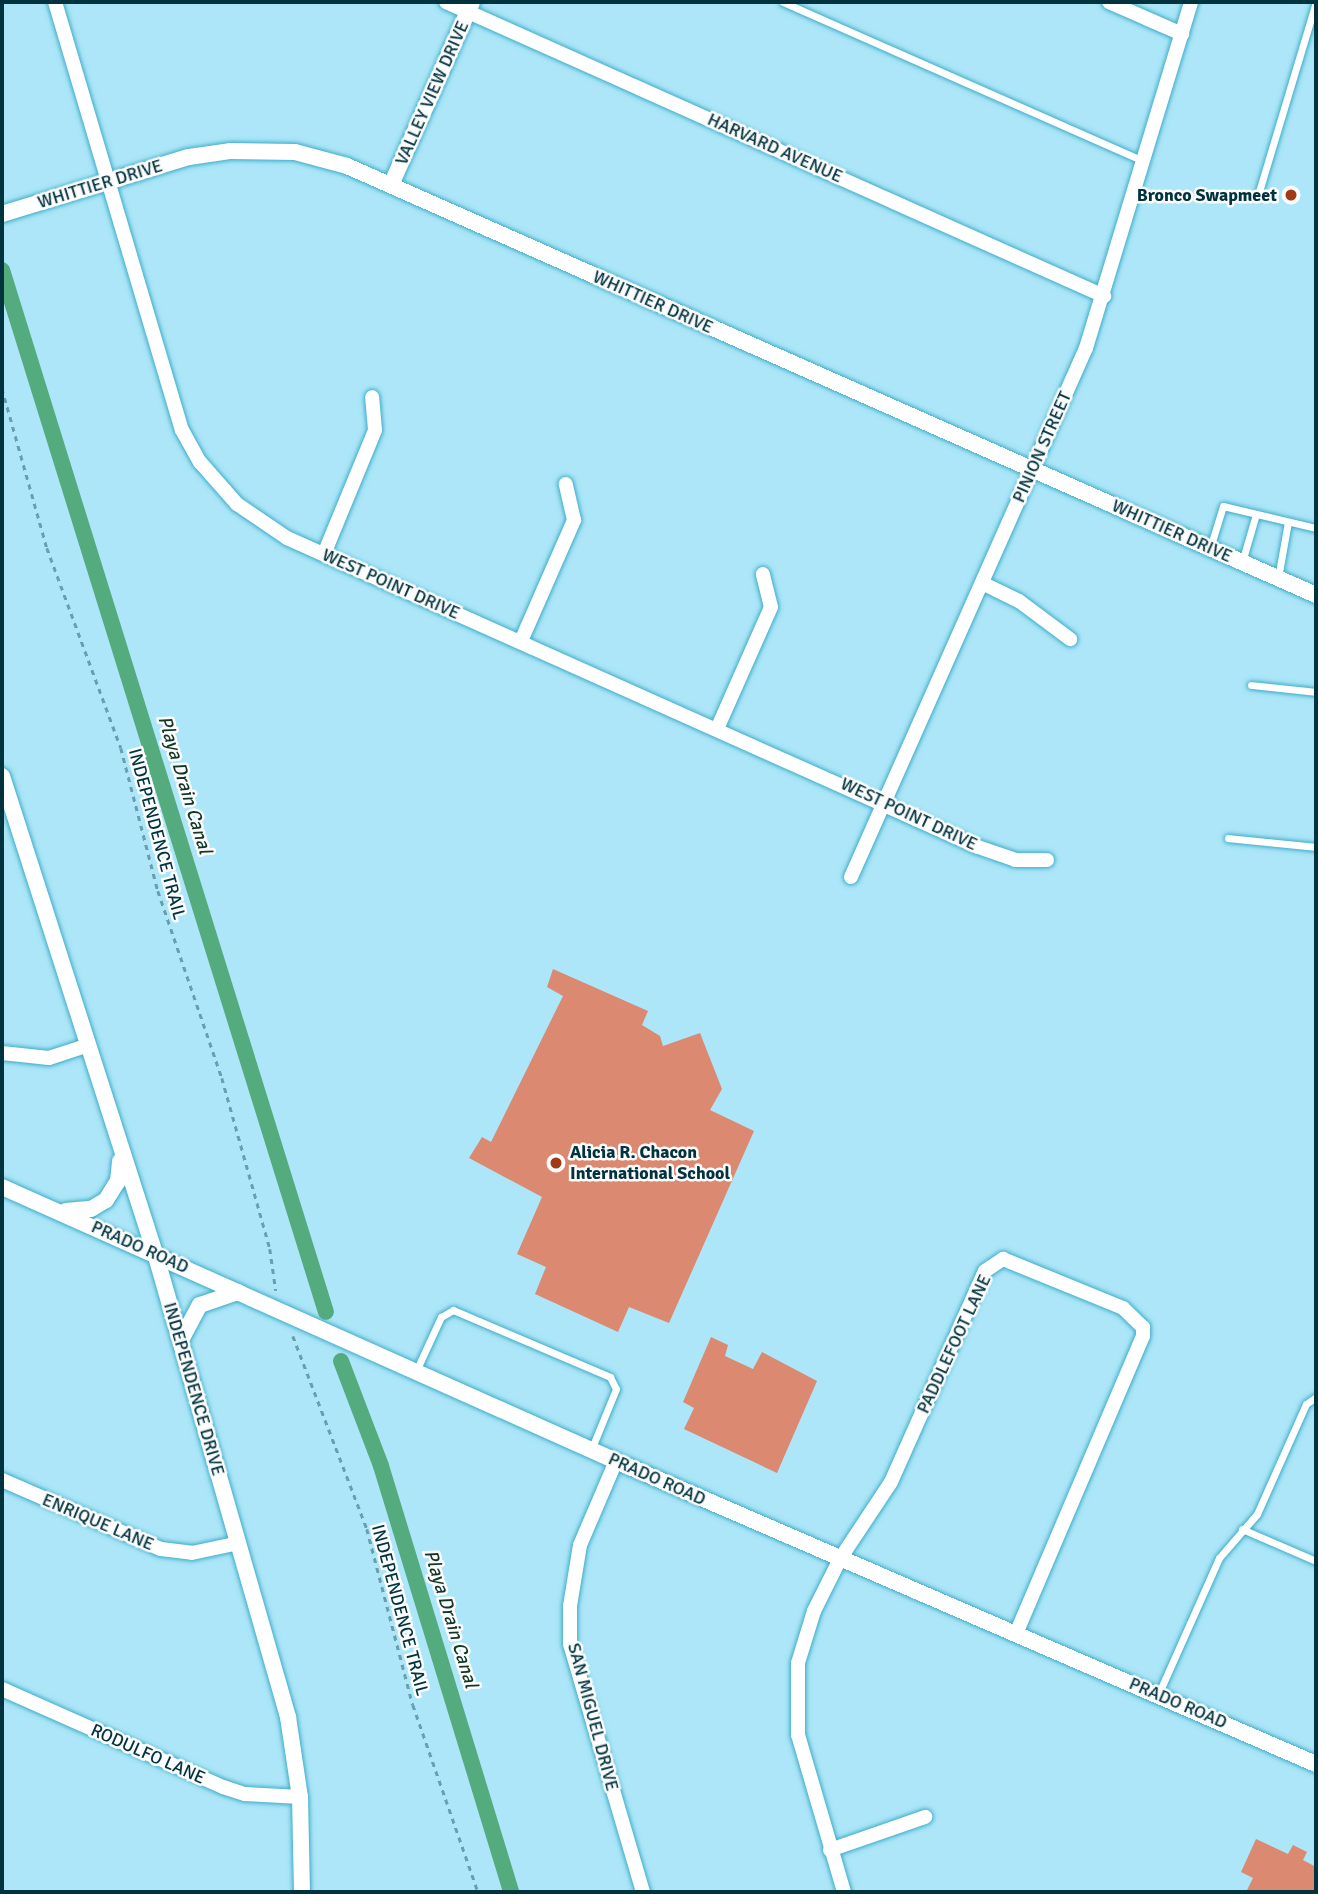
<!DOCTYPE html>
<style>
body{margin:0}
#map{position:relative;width:1318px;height:1894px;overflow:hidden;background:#ace6f8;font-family:Signika,sans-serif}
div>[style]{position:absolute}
.canal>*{height:16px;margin:-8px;padding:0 8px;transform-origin:8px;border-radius:8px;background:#54ab7d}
.building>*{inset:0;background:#db8a71}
.path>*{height:2.5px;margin-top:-1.25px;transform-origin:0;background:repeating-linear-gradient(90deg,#689fae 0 5px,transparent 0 10px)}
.roads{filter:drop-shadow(0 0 2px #3eadc9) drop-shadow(0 0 2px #3eadc9)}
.service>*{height:7px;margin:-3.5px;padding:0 3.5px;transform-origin:3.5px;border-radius:3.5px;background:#fff}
.minor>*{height:14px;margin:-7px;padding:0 7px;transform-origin:7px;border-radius:7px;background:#fff}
.tertiary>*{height:16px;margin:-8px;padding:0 8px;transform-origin:8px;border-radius:8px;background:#fff}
.dots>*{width:19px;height:19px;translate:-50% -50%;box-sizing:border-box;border:4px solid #fcfcfc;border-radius:50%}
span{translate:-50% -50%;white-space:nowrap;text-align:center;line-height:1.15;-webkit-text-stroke:5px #fcfcfc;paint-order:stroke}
.street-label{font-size:18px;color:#01333f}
.poi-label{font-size:18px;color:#01333f;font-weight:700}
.right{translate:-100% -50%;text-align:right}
.left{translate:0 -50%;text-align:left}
.water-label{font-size:19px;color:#123825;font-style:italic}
.frame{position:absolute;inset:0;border:4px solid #01333f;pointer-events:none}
</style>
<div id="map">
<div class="canal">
<div style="left:2px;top:270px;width:1091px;rotate:72.73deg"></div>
<div style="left:341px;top:1361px;width:112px;rotate:69.1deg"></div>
<div style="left:381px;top:1466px;width:445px;rotate:73deg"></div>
</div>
<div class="building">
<div style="clip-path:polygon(553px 969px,648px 1011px,642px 1025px,660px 1036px,663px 1046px,700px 1033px,722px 1089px,710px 1110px,754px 1131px,669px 1323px,629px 1307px,618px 1332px,535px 1294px,546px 1267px,517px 1254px,542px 1197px,469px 1158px,482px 1137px,491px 1142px,563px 996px,547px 987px)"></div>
<div style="clip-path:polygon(711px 1337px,728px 1345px,725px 1356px,753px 1369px,762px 1352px,817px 1381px,777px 1473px,684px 1429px,694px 1408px,683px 1402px)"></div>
<div style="clip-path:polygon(1256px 1839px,1288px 1854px,1293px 1845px,1307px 1852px,1303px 1860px,1316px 1867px,1316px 1892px,1246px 1892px,1253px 1878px,1241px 1872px)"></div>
</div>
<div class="path">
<div style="left:2px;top:388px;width:166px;rotate:74.3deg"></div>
<div style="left:47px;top:548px;width:213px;rotate:69.7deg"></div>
<div style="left:121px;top:748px;width:148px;rotate:75.5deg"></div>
<div style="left:158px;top:891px;width:198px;rotate:71.1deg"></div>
<div style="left:222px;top:1078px;width:178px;rotate:74.3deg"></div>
<div style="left:270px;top:1249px;width:42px;rotate:81.9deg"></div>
<div style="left:293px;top:1336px;width:207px;rotate:69deg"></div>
<div style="left:367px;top:1529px;width:182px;rotate:75.4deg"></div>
<div style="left:413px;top:1705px;width:198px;rotate:70.8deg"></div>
</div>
<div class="roads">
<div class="service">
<div style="left:783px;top:2px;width:394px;rotate:23.8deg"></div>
<div style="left:1258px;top:195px;width:202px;rotate:-73.3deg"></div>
<div style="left:1210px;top:548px;width:44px;rotate:-72.8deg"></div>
<div style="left:1223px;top:506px;width:96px;rotate:13.3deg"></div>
<div style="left:1242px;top:562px;width:50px;rotate:-73.7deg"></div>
<div style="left:1278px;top:578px;width:57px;rotate:-79.9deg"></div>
<div style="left:1251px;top:685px;width:65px;rotate:6.1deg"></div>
<div style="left:1228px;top:838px;width:88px;rotate:5.8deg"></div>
<div style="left:416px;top:1371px;width:60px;rotate:-65.2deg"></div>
<div style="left:441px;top:1317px;width:14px;rotate:-30deg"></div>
<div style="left:453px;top:1310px;width:171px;rotate:23.1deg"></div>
<div style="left:610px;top:1377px;width:13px;rotate:63deg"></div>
<div style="left:616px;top:1389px;width:66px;rotate:112.3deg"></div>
<div style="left:1242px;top:1529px;width:81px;rotate:23.4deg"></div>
<div style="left:1158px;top:1695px;width:150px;rotate:-66deg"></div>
<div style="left:1219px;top:1558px;width:58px;rotate:-49.2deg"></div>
<div style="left:1257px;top:1514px;width:120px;rotate:-66deg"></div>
<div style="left:1306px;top:1404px;width:12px;rotate:-35deg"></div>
</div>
<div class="minor">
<div style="left:55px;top:2px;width:446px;rotate:73.5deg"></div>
<div style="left:182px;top:430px;width:37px;rotate:61deg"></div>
<div style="left:200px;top:462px;width:56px;rotate:48.6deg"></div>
<div style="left:237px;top:504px;width:60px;rotate:34.2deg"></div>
<div style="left:287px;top:538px;width:757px;rotate:24.09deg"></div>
<div style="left:978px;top:847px;width:39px;rotate:19deg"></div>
<div style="left:1015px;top:860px;width:32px"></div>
<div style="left:446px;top:2px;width:721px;rotate:24.08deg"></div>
<div style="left:1109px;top:2px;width:80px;rotate:23.7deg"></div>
<div style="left:324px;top:554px;width:134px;rotate:-67.6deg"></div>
<div style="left:375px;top:430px;width:33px;rotate:-95deg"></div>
<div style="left:984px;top:584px;width:39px;rotate:26deg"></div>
<div style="left:1019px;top:601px;width:64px;rotate:36.7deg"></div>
<div style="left:521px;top:641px;width:132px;rotate:-66.3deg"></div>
<div style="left:574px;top:520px;width:37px;rotate:-103deg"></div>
<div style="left:717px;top:729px;width:133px;rotate:-66.1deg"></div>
<div style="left:771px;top:607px;width:34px;rotate:-104deg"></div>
<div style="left:851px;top:877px;width:579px;rotate:-66.05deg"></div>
<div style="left:1086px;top:348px;width:362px;rotate:-73.1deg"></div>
<div style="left:2px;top:1053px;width:47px;rotate:6.1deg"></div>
<div style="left:49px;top:1058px;width:39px;rotate:-18deg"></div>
<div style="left:616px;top:1461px;width:91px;rotate:113.2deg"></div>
<div style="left:580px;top:1545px;width:62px;rotate:99.3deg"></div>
<div style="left:570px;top:1606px;width:38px;rotate:90deg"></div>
<div style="left:570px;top:1644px;width:259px;rotate:73.6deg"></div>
<div style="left:2px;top:1480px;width:173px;rotate:23.5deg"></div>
<div style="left:161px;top:1549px;width:31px;rotate:7deg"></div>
<div style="left:192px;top:1553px;width:48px;rotate:-12deg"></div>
<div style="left:2px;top:1689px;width:242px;rotate:23.9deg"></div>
<div style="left:223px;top:1787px;width:23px;rotate:18deg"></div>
<div style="left:245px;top:1794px;width:55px;rotate:3.1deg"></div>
<div style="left:830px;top:1850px;width:101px;rotate:-19.2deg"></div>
<div style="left:844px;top:1892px;width:164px;rotate:-106.3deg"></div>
<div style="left:798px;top:1735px;width:72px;rotate:-90deg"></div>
<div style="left:798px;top:1663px;width:54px;rotate:-72.9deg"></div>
<div style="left:814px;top:1611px;width:58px;rotate:-63.4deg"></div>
<div style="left:840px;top:1559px;width:92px;rotate:-56.5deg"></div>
<div style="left:891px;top:1482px;width:231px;rotate:-66deg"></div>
<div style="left:985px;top:1271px;width:22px;rotate:-34deg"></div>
<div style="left:1003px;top:1259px;width:130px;rotate:22.2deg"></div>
<div style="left:1123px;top:1308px;width:28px;rotate:44deg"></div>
<div style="left:1143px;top:1327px;width:9px;rotate:90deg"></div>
<div style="left:1143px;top:1336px;width:324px;rotate:113.1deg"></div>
</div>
<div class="tertiary">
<div style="left:391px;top:185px;width:200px;rotate:-66.1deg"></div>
<div style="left:2px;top:214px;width:195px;rotate:-17deg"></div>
<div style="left:189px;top:157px;width:41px;rotate:-8.3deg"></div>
<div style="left:230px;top:151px;width:65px;rotate:0.9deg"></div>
<div style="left:295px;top:152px;width:54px;rotate:15.1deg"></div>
<div style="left:347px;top:166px;width:1060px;rotate:23.88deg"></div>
<div style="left:2px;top:776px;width:501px;rotate:72.22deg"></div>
<div style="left:155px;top:1253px;width:483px;rotate:74deg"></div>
<div style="left:288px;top:1717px;width:81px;rotate:81.5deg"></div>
<div style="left:300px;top:1797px;width:95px;rotate:88.8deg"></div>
<div style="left:2px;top:1187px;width:672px;rotate:24.05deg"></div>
<div style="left:616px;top:1461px;width:763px;rotate:23.41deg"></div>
<div style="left:66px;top:1211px;width:25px;rotate:-5deg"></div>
<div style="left:91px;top:1209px;width:17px;rotate:-31deg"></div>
<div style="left:106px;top:1200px;width:22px;rotate:-58deg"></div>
<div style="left:118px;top:1181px;width:20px;rotate:-84deg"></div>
<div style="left:181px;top:1340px;width:40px;rotate:-62deg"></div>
<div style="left:200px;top:1305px;width:40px;rotate:-18.9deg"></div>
</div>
</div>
<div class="dots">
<div style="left:1291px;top:195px;background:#a13a16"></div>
<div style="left:556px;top:1163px;background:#a13a16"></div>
</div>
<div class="street-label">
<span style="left:432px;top:93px;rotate:-66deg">VALLEY VIEW DRIVE</span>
<span style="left:775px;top:148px;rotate:24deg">HARVARD AVENUE</span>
<span style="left:100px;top:184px;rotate:-17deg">WHITTIER DRIVE</span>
<span style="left:653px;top:302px;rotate:24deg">WHITTIER DRIVE</span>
<span style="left:1042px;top:447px;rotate:-66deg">PINION STREET</span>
<span style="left:1172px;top:531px;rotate:24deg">WHITTIER DRIVE</span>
<span style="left:391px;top:584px;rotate:24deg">WEST POINT DRIVE</span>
<span style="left:909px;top:814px;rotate:25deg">WEST POINT DRIVE</span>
<span style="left:157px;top:834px;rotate:75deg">INDEPENDENCE TRAIL</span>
<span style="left:140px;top:1247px;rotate:24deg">PRADO ROAD</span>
<span style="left:954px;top:1344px;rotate:-65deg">PADDLEFOOT LANE</span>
<span style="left:194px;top:1389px;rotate:74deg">INDEPENDENCE DRIVE</span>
<span style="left:657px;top:1479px;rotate:24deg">PRADO ROAD</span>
<span style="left:98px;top:1522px;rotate:23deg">ENRIQUE LANE</span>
<span style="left:400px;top:1610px;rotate:75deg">INDEPENDENCE TRAIL</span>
<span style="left:1178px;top:1703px;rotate:23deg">PRADO ROAD</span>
<span style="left:593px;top:1717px;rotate:75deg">SAN MIGUEL DRIVE</span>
<span style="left:148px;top:1754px;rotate:24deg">RODULFO LANE</span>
</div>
<div class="poi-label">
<span class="right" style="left:1277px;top:195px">Bronco Swapmeet</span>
<span class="left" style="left:570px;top:1163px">Alicia R. Chacon<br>International School</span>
</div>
<div class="water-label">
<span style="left:184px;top:785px;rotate:73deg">Playa Drain Canal</span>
<span style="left:450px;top:1619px;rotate:73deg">Playa Drain Canal</span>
</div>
<div class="frame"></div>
</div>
